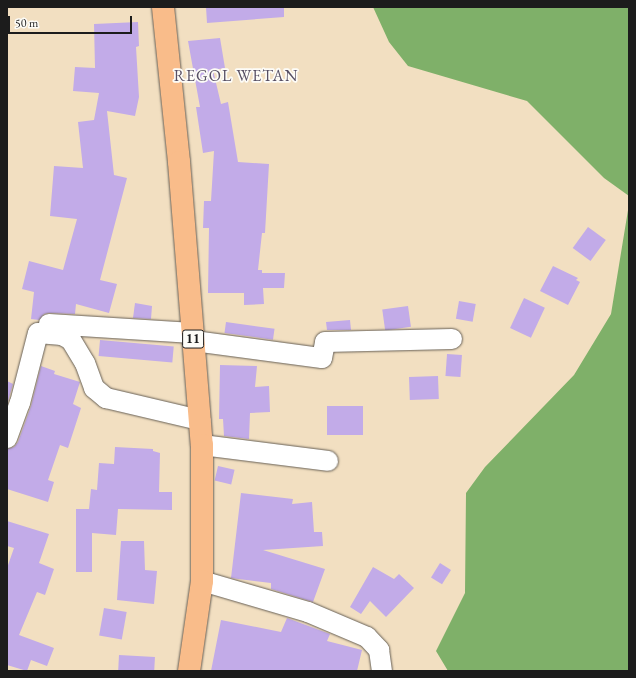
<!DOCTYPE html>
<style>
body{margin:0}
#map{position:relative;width:636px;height:678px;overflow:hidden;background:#f2dfc1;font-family:"EB Garamond",serif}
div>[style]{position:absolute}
.forest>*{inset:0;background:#7fb069}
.building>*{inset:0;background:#c2abe8;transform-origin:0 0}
.roads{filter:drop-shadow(0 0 1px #676056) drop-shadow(0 0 1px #676056)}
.minor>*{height:20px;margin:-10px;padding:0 10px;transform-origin:10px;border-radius:10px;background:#fff}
.highway>*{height:22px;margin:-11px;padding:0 11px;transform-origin:11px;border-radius:11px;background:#f9bc8a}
span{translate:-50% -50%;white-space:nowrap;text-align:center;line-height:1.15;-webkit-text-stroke:3.5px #fdfcf7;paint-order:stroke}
.shield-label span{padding:1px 3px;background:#fdfcf7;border:1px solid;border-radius:3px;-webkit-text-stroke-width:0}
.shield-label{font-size:13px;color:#1c1c1c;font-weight:700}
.quarter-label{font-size:16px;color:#564e63;letter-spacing:1px}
.frame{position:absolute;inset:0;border:8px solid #1c1c1c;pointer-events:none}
.scale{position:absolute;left:8px;top:16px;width:124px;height:18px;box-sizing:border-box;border:2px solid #1c1c1c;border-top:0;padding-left:5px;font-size:12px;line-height:14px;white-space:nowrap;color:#1c1c1c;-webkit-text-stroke:3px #fdfcf7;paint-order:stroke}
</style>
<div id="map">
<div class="forest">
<div style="clip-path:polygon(373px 7px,629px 7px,629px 196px,604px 178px,527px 101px,408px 66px,389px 42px)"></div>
<div style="clip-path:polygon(629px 204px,629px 671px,448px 671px,436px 651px,465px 593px,466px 493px,485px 467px,574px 375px,611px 314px)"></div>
</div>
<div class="building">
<div style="clip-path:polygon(206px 7px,284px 7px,284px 17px,207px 23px)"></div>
<div style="clip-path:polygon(138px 22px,139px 46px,136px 47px,139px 97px,135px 116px,107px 111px,114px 175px,127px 178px,100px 280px,117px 284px,109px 313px,76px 304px,75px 314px,49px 313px,44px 314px,39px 320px,31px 319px,34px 292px,22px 289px,29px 261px,63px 270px,77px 219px,50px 216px,54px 166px,83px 168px,78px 122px,94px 120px,99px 93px,73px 91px,75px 67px,95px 68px,94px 24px)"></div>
<div style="clip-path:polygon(220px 38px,225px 68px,213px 70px,221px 104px,228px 102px,238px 162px,269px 164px,265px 233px,262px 233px,258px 270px,262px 270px,262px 273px,285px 273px,284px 288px,263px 288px,264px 304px,244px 305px,244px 293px,208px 293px,209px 228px,203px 228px,204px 201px,211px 201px,214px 151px,203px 153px,196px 107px,200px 107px,188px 41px)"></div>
<div style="left:588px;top:227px;width:22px;height:26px;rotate:36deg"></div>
<div style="clip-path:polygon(553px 266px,578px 278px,576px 280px,580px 282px,568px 305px,540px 291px)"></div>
<div style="left:524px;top:298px;width:23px;height:33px;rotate:25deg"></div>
<div style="left:459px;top:301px;width:17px;height:18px;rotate:10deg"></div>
<div style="clip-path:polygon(135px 303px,152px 306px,151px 319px,133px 318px)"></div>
<div style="left:408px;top:306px;width:21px;height:26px;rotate:82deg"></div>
<div style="clip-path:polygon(350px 320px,351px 330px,327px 330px,326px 322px)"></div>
<div style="left:226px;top:322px;width:49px;height:11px;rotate:8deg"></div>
<div style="left:100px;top:340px;width:74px;height:16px;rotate:5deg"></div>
<div style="left:447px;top:354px;width:15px;height:22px;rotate:4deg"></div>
<div style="clip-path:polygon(220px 365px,257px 366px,255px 387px,269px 386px,270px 412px,250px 413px,249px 439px,224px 436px,223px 419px,219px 419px)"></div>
<div style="clip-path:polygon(41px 366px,55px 371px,54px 374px,80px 382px,73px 404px,81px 408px,68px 448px,60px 445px,48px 480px,54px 482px,48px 502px,7px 489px,7px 449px,14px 447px,18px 442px,31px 406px)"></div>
<div style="left:438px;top:376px;width:23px;height:29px;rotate:88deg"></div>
<div style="clip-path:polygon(7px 381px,13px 384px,7px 405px)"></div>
<div style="left:327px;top:406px;width:36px;height:29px"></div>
<div style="clip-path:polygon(115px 447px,153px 449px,153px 451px,160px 453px,159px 492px,172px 492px,172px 510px,118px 509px,116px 535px,92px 533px,92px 572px,76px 572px,76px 509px,89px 509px,91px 489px,97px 490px,99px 463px,114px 464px)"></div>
<div style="left:218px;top:466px;width:17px;height:15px;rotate:13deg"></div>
<div style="clip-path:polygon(241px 493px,293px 499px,292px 504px,312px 502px,314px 532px,322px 532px,323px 546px,263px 550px,325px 569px,313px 602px,271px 589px,271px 583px,231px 578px)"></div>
<div style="clip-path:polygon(7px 521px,49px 534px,39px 563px,54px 569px,45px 595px,37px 592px,19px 635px,54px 648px,47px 666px,31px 660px,27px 671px,7px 665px,7px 568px,14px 548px,7px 546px)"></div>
<div style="clip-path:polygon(121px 541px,144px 541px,145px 570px,157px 571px,154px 604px,117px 600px)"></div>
<div style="left:440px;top:563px;width:13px;height:17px;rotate:32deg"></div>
<div style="clip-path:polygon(373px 567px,394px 579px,399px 574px,414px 588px,386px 617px,370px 601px,361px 614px,350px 607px)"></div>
<div style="left:104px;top:608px;width:23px;height:28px;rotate:10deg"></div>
<div style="clip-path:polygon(287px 618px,330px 634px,327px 641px,362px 650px,357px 671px,211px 671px,221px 620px,281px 632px)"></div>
<div style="left:119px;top:655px;width:36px;height:16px;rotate:3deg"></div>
</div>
<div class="roads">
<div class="minor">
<div style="left:49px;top:324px;width:144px;rotate:3.6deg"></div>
<div style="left:194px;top:341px;width:129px;rotate:7.6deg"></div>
<div style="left:322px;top:358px;width:16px;rotate:-79deg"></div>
<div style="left:325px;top:342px;width:127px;rotate:-1.4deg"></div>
<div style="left:7px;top:438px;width:37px;rotate:-70deg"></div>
<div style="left:20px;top:403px;width:72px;rotate:-75.6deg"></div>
<div style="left:38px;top:333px;width:24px;rotate:5deg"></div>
<div style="left:62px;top:335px;width:10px;rotate:29deg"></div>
<div style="left:71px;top:340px;width:27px;rotate:59deg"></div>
<div style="left:85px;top:363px;width:27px;rotate:70deg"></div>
<div style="left:94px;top:388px;width:16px;rotate:40deg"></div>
<div style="left:106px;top:398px;width:97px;rotate:13.2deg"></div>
<div style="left:202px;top:445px;width:127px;rotate:7.2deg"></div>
<div style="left:202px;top:581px;width:110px;rotate:16.3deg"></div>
<div style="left:308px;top:612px;width:64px;rotate:23deg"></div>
<div style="left:367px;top:637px;width:18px;rotate:47deg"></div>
<div style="left:379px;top:650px;width:21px;rotate:82deg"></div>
</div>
<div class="highway">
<div style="left:163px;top:7px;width:156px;rotate:84.1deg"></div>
<div style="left:179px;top:162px;width:284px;rotate:85.4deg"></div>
<div style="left:202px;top:445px;width:136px;rotate:90deg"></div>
<div style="left:202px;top:581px;width:91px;rotate:98.2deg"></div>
</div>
</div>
<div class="shield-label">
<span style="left:193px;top:339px">11</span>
</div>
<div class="quarter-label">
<span style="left:236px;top:76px">REGOL WETAN</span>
</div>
<div class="frame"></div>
<div class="scale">50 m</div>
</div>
